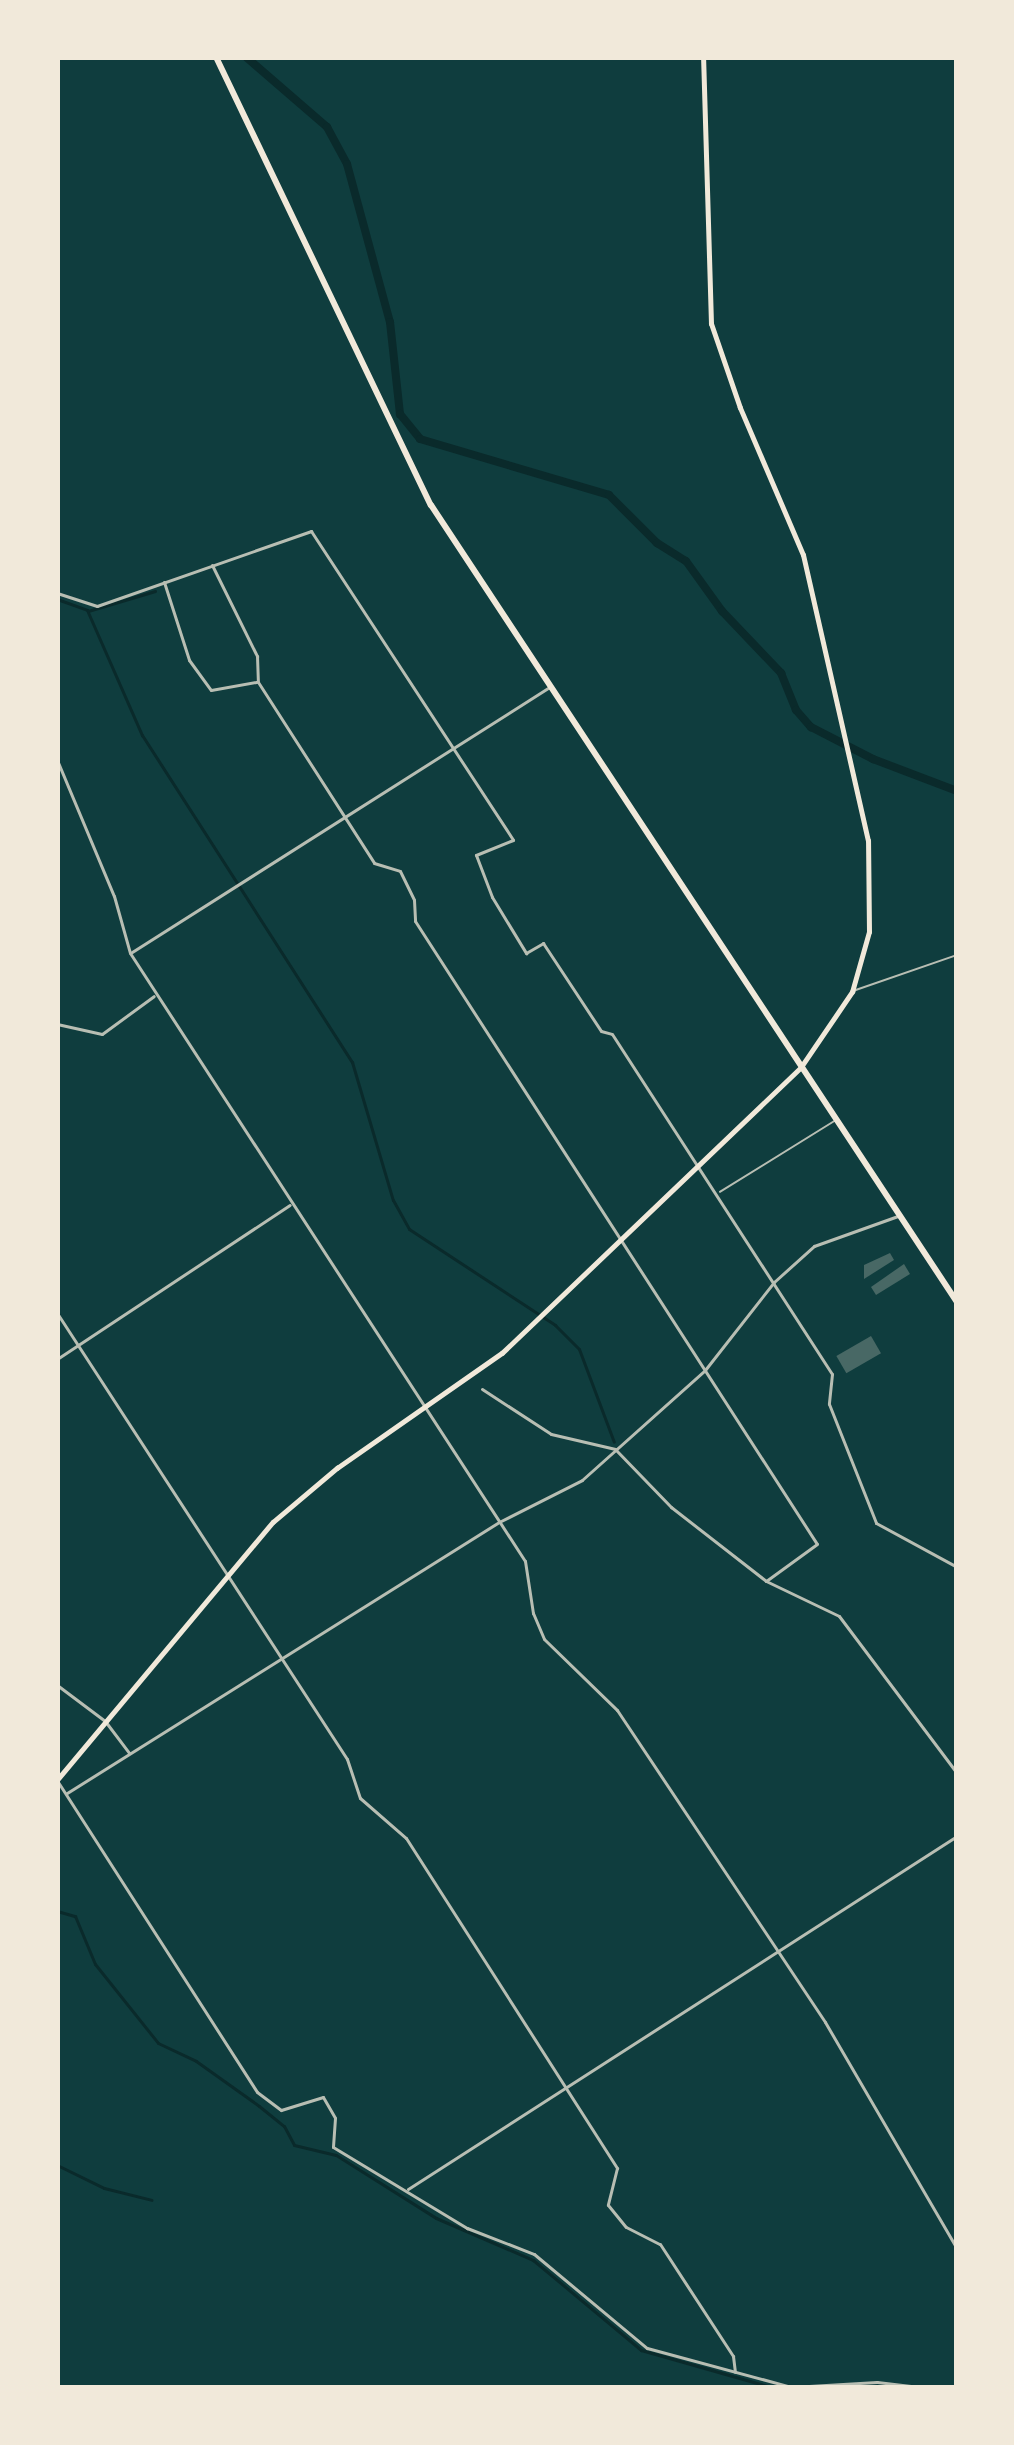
<!DOCTYPE html>
<style>
body{margin:0}
#map{position:relative;width:1014px;height:2445px;overflow:hidden;background:#0f3d3e;font-family:"Open Sans",sans-serif}
div>[style]{position:absolute}
.stream>*{height:3px;margin:-1.5px;padding:0 1.5px;transform-origin:1.5px;border-radius:1.5px;background:#0a2a2b}
.canal>*{height:8px;margin:-4px;padding:0 4px;transform-origin:4px;border-radius:4px;background:#0a2a2b}
.building>*{inset:0;background:#486865;transform-origin:0 0}
.service>*{height:1.5px;margin:-0.75px;padding:0 0.75px;transform-origin:0.75px;border-radius:0.75px;background:#b8beb3}
.minor>*{height:3px;margin:-1.5px;padding:0 1.5px;transform-origin:1.5px;border-radius:1.5px;background:#b8beb3}
.secondary>*{height:4.5px;margin:-2.25px;padding:0 2.25px;transform-origin:2.25px;border-radius:2.25px;background:#f1e9da}
.primary>*{height:6px;margin:-3px;padding:0 3px;transform-origin:3px;border-radius:3px;background:#f1e9da}
span{translate:-50% -50%;white-space:nowrap;text-align:center;line-height:1.15;-webkit-text-stroke:10px #f1e9da;paint-order:stroke}
.frame{position:absolute;inset:0;border:60px solid #f1e9da;pointer-events:none}
</style>
<div id="map">
<div class="stream">
<div style="left:57px;top:599px;width:32px;rotate:20deg"></div>
<div style="left:87px;top:610px;width:137px;rotate:66.3deg"></div>
<div style="left:142px;top:735px;width:389px;rotate:57.3deg"></div>
<div style="left:352px;top:1062px;width:144px;rotate:73.5deg"></div>
<div style="left:393px;top:1200px;width:33px;rotate:61deg"></div>
<div style="left:409px;top:1229px;width:175px;rotate:33.3deg"></div>
<div style="left:555px;top:1325px;width:34px;rotate:45deg"></div>
<div style="left:579px;top:1349px;width:99px;rotate:69.4deg"></div>
<div style="left:88px;top:611px;width:70px;rotate:-16.6deg"></div>
<div style="left:57px;top:1911px;width:19px;rotate:16deg"></div>
<div style="left:75px;top:1916px;width:52px;rotate:67.4deg"></div>
<div style="left:95px;top:1964px;width:101px;rotate:51.4deg"></div>
<div style="left:158px;top:2043px;width:42px;rotate:25.3deg"></div>
<div style="left:196px;top:2061px;width:77px;rotate:35.5deg"></div>
<div style="left:259px;top:2106px;width:32px;rotate:39deg"></div>
<div style="left:284px;top:2126px;width:21px;rotate:62deg"></div>
<div style="left:294px;top:2145px;width:43px;rotate:13.4deg"></div>
<div style="left:336px;top:2155px;width:118px;rotate:32.2deg"></div>
<div style="left:436px;top:2218px;width:106px;rotate:23.4deg"></div>
<div style="left:533px;top:2260px;width:141px;rotate:39.8deg"></div>
<div style="left:641px;top:2350px;width:138px;rotate:15.9deg"></div>
<div style="left:57px;top:2165px;width:52px;rotate:26.1deg"></div>
<div style="left:104px;top:2188px;width:49px;rotate:14deg"></div>
</div>
<div class="canal">
<div style="left:246px;top:57px;width:107px;rotate:40.8deg"></div>
<div style="left:327px;top:127px;width:42px;rotate:61.6deg"></div>
<div style="left:347px;top:164px;width:164px;rotate:74.8deg"></div>
<div style="left:390px;top:322px;width:93px;rotate:83.8deg"></div>
<div style="left:400px;top:414px;width:32px;rotate:51deg"></div>
<div style="left:420px;top:439px;width:197px;rotate:16.5deg"></div>
<div style="left:609px;top:495px;width:68px;rotate:45deg"></div>
<div style="left:657px;top:543px;width:34px;rotate:32deg"></div>
<div style="left:686px;top:561px;width:62px;rotate:54.2deg"></div>
<div style="left:722px;top:611px;width:86px;rotate:46.4deg"></div>
<div style="left:781px;top:673px;width:40px;rotate:68deg"></div>
<div style="left:796px;top:710px;width:23px;rotate:49deg"></div>
<div style="left:811px;top:727px;width:70px;rotate:27.3deg"></div>
<div style="left:873px;top:759px;width:90px;rotate:20.9deg"></div>
</div>
<div class="building">
<div style="clip-path:polygon(890px 1253px,894px 1260px,864px 1279px,864px 1265px)"></div>
<div style="clip-path:polygon(904px 1264px,910px 1274px,876px 1295px,871px 1287px)"></div>
<div style="left:871px;top:1336px;width:20px;height:40px;rotate:60deg"></div>
</div>
<div class="service">
<div style="left:853px;top:991px;width:110px;rotate:-19.1deg"></div>
<div style="left:720px;top:1192px;width:137px;rotate:-31.8deg"></div>
</div>
<div class="minor">
<div style="left:212px;top:565px;width:102px;rotate:63.7deg"></div>
<div style="left:257px;top:656px;width:26px;rotate:88deg"></div>
<div style="left:258px;top:682px;width:215px;rotate:57.3deg"></div>
<div style="left:374px;top:863px;width:27px;rotate:17deg"></div>
<div style="left:400px;top:871px;width:32px;rotate:64deg"></div>
<div style="left:414px;top:900px;width:21px;rotate:87deg"></div>
<div style="left:415px;top:921px;width:741px;rotate:57.17deg"></div>
<div style="left:817px;top:1544px;width:63px;rotate:144deg"></div>
<div style="left:164px;top:582px;width:82px;rotate:72.2deg"></div>
<div style="left:189px;top:660px;width:37px;rotate:54deg"></div>
<div style="left:211px;top:690px;width:46px;rotate:-10.1deg"></div>
<div style="left:57px;top:593px;width:42px;rotate:18deg"></div>
<div style="left:97px;top:606px;width:227px;rotate:-19.3deg"></div>
<div style="left:311px;top:531px;width:369px;rotate:56.8deg"></div>
<div style="left:513px;top:840px;width:40px;rotate:158deg"></div>
<div style="left:476px;top:855px;width:45px;rotate:69.1deg"></div>
<div style="left:492px;top:897px;width:66px;rotate:58.7deg"></div>
<div style="left:526px;top:953px;width:20px;rotate:-30deg"></div>
<div style="left:543px;top:943px;width:105px;rotate:56.6deg"></div>
<div style="left:601px;top:1031px;width:11px;rotate:15deg"></div>
<div style="left:612px;top:1034px;width:405px;rotate:57.1deg"></div>
<div style="left:832px;top:1374px;width:30px;rotate:96deg"></div>
<div style="left:829px;top:1404px;width:128px;rotate:68.4deg"></div>
<div style="left:876px;top:1523px;width:92px;rotate:28.5deg"></div>
<div style="left:57px;top:760px;width:147px;rotate:67.3deg"></div>
<div style="left:114px;top:896px;width:59px;rotate:74.3deg"></div>
<div style="left:130px;top:953px;width:725px;rotate:56.99deg"></div>
<div style="left:525px;top:1561px;width:53px;rotate:81.3deg"></div>
<div style="left:533px;top:1613px;width:28px;rotate:67deg"></div>
<div style="left:544px;top:1639px;width:102px;rotate:44.2deg"></div>
<div style="left:617px;top:1710px;width:375px;rotate:56.3deg"></div>
<div style="left:825px;top:2022px;width:263px;rotate:59.8deg"></div>
<div style="left:132px;top:952px;width:494px;rotate:-32.4deg"></div>
<div style="left:57px;top:1024px;width:46px;rotate:12.5deg"></div>
<div style="left:102px;top:1034px;width:64px;rotate:-36.2deg"></div>
<div style="left:57px;top:1313px;width:532px;rotate:56.97deg"></div>
<div style="left:347px;top:1759px;width:41px;rotate:71.6deg"></div>
<div style="left:360px;top:1798px;width:61px;rotate:41deg"></div>
<div style="left:406px;top:1838px;width:392px;rotate:57.4deg"></div>
<div style="left:617px;top:2168px;width:38px;rotate:104deg"></div>
<div style="left:608px;top:2205px;width:28px;rotate:51deg"></div>
<div style="left:626px;top:2227px;width:38px;rotate:27deg"></div>
<div style="left:660px;top:2244px;width:134px;rotate:56.9deg"></div>
<div style="left:733px;top:2356px;width:16px;rotate:83deg"></div>
<div style="left:57px;top:1359px;width:279px;rotate:-33.5deg"></div>
<div style="left:482px;top:1389px;width:82px;rotate:33.1deg"></div>
<div style="left:551px;top:1434px;width:66px;rotate:13.2deg"></div>
<div style="left:615px;top:1449px;width:81px;rotate:46deg"></div>
<div style="left:671px;top:1507px;width:120px;rotate:37.9deg"></div>
<div style="left:766px;top:1581px;width:81px;rotate:25.6deg"></div>
<div style="left:839px;top:1616px;width:196px;rotate:53.1deg"></div>
<div style="left:57px;top:1685px;width:60px;rotate:36.9deg"></div>
<div style="left:105px;top:1721px;width:40px;rotate:53deg"></div>
<div style="left:58px;top:1782px;width:368px;rotate:57.3deg"></div>
<div style="left:257px;top:2092px;width:30px;rotate:37deg"></div>
<div style="left:281px;top:2110px;width:44px;rotate:-17.2deg"></div>
<div style="left:323px;top:2097px;width:24px;rotate:60deg"></div>
<div style="left:335px;top:2118px;width:29px;rotate:94deg"></div>
<div style="left:333px;top:2147px;width:157px;rotate:31.2deg"></div>
<div style="left:467px;top:2228px;width:72px;rotate:21.2deg"></div>
<div style="left:534px;top:2254px;width:147px;rotate:39.8deg"></div>
<div style="left:647px;top:2348px;width:150px;rotate:15.1deg"></div>
<div style="left:792px;top:2387px;width:85px;rotate:-3.4deg"></div>
<div style="left:877px;top:2382px;width:51px;rotate:6.7deg"></div>
<div style="left:67px;top:1793px;width:510px;rotate:-32.1deg"></div>
<div style="left:499px;top:1522px;width:93px;rotate:-26.8deg"></div>
<div style="left:582px;top:1480px;width:165px;rotate:-41.8deg"></div>
<div style="left:705px;top:1370px;width:112px;rotate:-51.9deg"></div>
<div style="left:774px;top:1282px;width:54px;rotate:-42deg"></div>
<div style="left:814px;top:1246px;width:89px;rotate:-19.7deg"></div>
<div style="left:408px;top:2189px;width:653px;rotate:-32.74deg"></div>
</div>
<div class="secondary">
<div style="left:57px;top:1780px;width:336px;rotate:-50.1deg"></div>
<div style="left:273px;top:1522px;width:84px;rotate:-40.2deg"></div>
<div style="left:337px;top:1468px;width:201px;rotate:-34.9deg"></div>
<div style="left:502px;top:1353px;width:414px;rotate:-43.7deg"></div>
<div style="left:801px;top:1067px;width:91px;rotate:-55.8deg"></div>
<div style="left:852px;top:992px;width:62px;rotate:-74.2deg"></div>
<div style="left:869px;top:932px;width:91px;rotate:-90.6deg"></div>
<div style="left:868px;top:841px;width:293px;rotate:-102.8deg"></div>
<div style="left:803px;top:555px;width:160px;rotate:-113.2deg"></div>
<div style="left:740px;top:408px;width:89px;rotate:-109deg"></div>
<div style="left:711px;top:324px;width:267px;rotate:-91.7deg"></div>
</div>
<div class="primary">
<div style="left:216px;top:57px;width:497px;rotate:64.4deg"></div>
<div style="left:431px;top:505px;width:955px;rotate:56.58deg"></div>
</div>
<div class="frame"></div>
</div>
